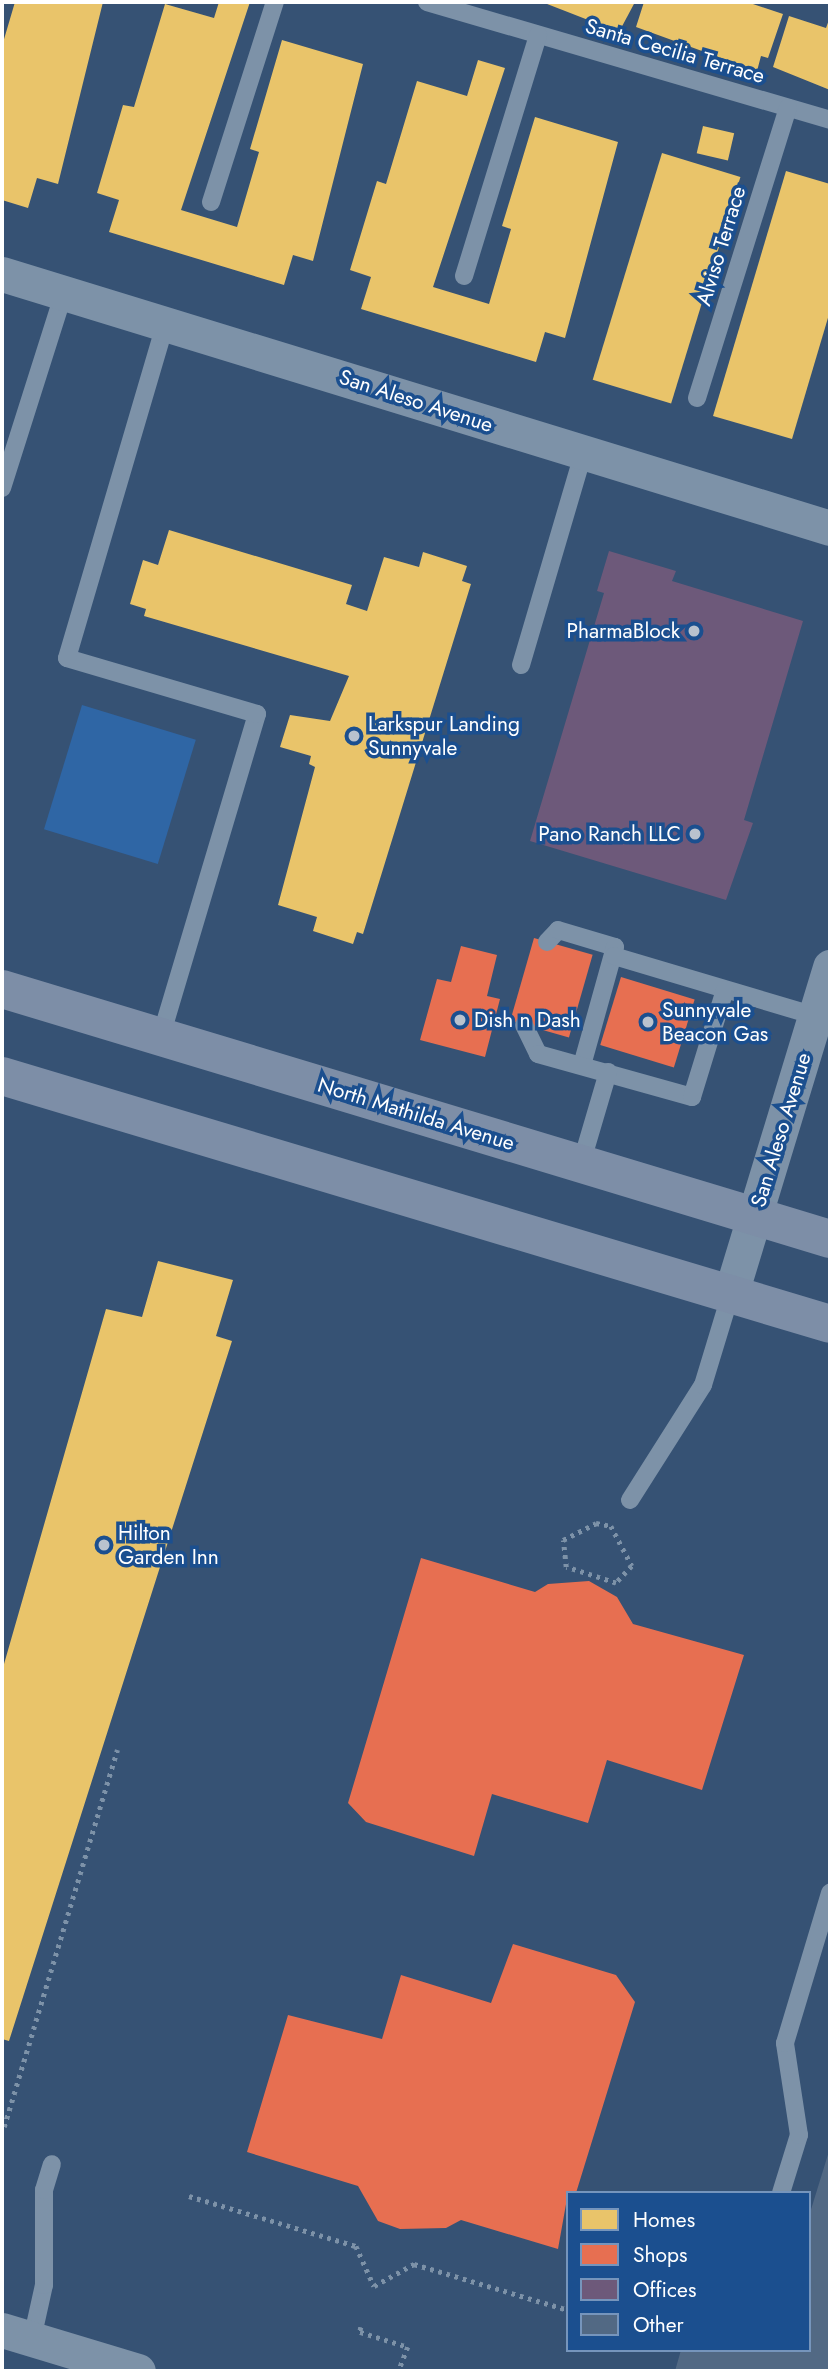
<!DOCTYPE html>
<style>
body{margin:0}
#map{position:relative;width:832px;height:2373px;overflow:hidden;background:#365274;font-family:Jost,sans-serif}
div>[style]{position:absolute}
.green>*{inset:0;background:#2f66a5;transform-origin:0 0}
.homes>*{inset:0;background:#e9c46a;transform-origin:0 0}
.shops>*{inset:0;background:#e76f51;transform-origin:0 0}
.offices>*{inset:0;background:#6d597a}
.building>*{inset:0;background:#526984}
.path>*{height:4.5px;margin-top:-2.25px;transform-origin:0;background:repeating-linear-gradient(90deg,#7d92a8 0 3.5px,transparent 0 8.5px)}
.lane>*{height:18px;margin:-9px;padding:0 9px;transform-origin:9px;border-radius:9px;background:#7d92a8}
.street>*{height:35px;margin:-17.5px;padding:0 17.5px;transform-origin:17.5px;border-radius:17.5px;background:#7d92a8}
.primary>*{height:38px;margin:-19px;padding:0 19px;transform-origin:19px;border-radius:19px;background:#7d8ea7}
.dots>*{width:19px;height:19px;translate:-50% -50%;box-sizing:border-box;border:4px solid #1b4f8f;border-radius:50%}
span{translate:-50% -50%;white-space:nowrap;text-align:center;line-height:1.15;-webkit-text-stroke:7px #1b4f8f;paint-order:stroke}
.street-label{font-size:21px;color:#fff}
.poi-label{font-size:21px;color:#fff}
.right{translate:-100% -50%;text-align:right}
.left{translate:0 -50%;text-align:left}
.frame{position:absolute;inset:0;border:4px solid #fff;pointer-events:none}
.legend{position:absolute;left:566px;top:2191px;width:245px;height:161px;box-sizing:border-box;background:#1b4f8f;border:2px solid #7695bc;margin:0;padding:9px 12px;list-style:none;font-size:21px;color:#fff}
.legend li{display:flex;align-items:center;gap:14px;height:35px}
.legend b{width:35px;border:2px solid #7695bc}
</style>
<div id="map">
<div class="green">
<div style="left:82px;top:705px;width:119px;height:130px;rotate:17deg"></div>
</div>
<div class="homes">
<div style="clip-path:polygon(15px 2px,103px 2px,58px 184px,37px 178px,28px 208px,2px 200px,2px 46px)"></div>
<div style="clip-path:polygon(219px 2px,250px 2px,181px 210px,237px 227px,259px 152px,250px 149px,282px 40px,363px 64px,313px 261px,293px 255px,284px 285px,109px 232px,119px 200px,97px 193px,123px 105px,134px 107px,165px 4px,214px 18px)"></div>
<div style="clip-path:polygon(542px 2px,635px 2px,619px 32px)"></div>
<div style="clip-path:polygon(644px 2px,747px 2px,783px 14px,768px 58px,761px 56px,757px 71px,636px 27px)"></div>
<div style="clip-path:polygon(789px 16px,826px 28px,830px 17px,830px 90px,773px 67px)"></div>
<div style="clip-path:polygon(478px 60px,505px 68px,433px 287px,489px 304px,511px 229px,502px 226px,535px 117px,618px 142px,565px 338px,545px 332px,536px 362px,361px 309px,371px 277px,350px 270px,377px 181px,386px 184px,417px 81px,467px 96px)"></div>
<div style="left:703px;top:126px;width:32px;height:28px;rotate:13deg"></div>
<div style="left:662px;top:153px;width:82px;height:237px;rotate:17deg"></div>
<div style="clip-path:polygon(786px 171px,830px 184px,830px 311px,792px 439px,713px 416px)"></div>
<div style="clip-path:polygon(169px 530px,352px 585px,346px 604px,367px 611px,384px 557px,419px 567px,423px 552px,467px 566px,462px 581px,471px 584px,363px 934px,357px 932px,353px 944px,313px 931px,317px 917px,278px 905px,315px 767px,309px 764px,311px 756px,280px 747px,290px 715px,330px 721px,349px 676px,144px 616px,146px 609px,130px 604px,143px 560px,158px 565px)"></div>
<div style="clip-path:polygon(158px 1261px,233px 1280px,216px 1336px,232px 1341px,9px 2041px,2px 2039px,2px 1671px,106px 1309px,142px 1317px)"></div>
</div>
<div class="shops">
<div style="left:534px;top:938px;width:61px;height:86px;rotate:16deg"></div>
<div style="clip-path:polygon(461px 946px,497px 955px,487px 996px,500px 999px,485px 1057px,420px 1040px,437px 979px,451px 982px)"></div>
<div style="left:621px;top:977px;width:77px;height:71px;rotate:17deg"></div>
<div style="clip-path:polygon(421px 1558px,535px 1592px,548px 1584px,589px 1581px,617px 1597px,633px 1624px,744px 1655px,702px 1790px,607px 1760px,588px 1823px,492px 1794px,474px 1856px,366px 1822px,348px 1803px)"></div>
<div style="clip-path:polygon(513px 1944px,616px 1975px,635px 2002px,576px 2193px,568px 2193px,558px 2249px,461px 2220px,446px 2228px,400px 2229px,378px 2221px,358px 2186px,247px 2152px,288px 2015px,382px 2039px,401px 1975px,491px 2003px)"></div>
</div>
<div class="offices">
<div style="clip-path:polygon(609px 551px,676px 571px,672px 581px,803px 621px,744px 820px,753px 823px,726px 900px,530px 841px,604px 593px,597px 591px)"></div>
</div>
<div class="building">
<div style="clip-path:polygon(830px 2148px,830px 2371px,675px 2371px,681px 2350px,809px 2350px,809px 2216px)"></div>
</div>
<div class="path">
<div style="left:596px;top:1523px;width:15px;rotate:11deg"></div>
<div style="left:611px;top:1526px;width:45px;rotate:62.3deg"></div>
<div style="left:632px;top:1566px;width:23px;rotate:133deg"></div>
<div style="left:616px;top:1583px;width:52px;rotate:-162.3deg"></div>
<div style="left:566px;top:1567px;width:27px;rotate:-96deg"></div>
<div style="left:563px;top:1540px;width:37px;rotate:-27deg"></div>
<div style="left:4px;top:2127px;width:394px;rotate:-73.3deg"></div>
<div style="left:189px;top:2196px;width:174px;rotate:16.7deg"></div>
<div style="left:356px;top:2246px;width:44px;rotate:65.8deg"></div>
<div style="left:374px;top:2286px;width:46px;rotate:-28.8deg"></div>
<div style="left:414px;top:2264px;width:161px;rotate:16.6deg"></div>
<div style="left:361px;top:2327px;width:5px;rotate:101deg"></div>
<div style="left:360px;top:2332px;width:50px;rotate:17.4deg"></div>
<div style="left:408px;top:2347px;width:26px;rotate:111deg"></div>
</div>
<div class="lane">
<div style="left:427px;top:2px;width:420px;rotate:16.3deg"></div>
<div style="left:211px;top:202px;width:210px;rotate:-72.3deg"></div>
<div style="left:464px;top:276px;width:252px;rotate:-72.9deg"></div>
<div style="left:697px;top:398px;width:304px;rotate:-72.6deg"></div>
<div style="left:2px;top:488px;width:205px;rotate:-72.4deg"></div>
<div style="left:521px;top:665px;width:220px;rotate:-73.6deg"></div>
<div style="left:547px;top:942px;width:16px;rotate:-47deg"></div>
<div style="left:558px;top:930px;width:59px;rotate:16.6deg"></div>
<div style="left:615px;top:947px;width:123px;rotate:105.6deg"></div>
<div style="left:614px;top:956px;width:210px;rotate:16.6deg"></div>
<div style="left:524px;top:1025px;width:32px;rotate:64deg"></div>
<div style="left:538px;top:1054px;width:160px;rotate:15.6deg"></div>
<div style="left:692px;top:1097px;width:112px;rotate:-72.9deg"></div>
<div style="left:161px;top:1036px;width:336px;rotate:-73.4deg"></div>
<div style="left:257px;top:714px;width:198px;rotate:-163.6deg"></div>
<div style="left:67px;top:658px;width:348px;rotate:-73.6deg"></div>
<div style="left:581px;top:1164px;width:96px;rotate:-73.6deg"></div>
<div style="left:630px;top:1500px;width:136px;rotate:-57.6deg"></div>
<div style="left:703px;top:1385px;width:96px;rotate:-73.1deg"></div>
<div style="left:781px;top:2193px;width:61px;rotate:-72.8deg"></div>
<div style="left:799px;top:2135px;width:93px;rotate:-98.7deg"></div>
<div style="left:785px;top:2043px;width:157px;rotate:-73.3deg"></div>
<div style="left:32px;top:2339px;width:55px;rotate:-77.5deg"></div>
<div style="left:44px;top:2285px;width:95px;rotate:-90deg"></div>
<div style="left:44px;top:2190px;width:27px;rotate:-73deg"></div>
</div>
<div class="street">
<div style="left:2px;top:274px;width:866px;rotate:17.05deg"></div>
<div style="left:731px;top:1293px;width:341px;rotate:-73.1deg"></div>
<div style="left:2px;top:2330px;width:142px;rotate:16.8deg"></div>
</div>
<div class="primary">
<div style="left:2px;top:989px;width:865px;rotate:16.8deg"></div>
<div style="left:2px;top:1076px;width:864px;rotate:16.67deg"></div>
</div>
<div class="dots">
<div style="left:694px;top:631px;background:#b9c2ce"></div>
<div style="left:354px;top:736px;background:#b9c2ce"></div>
<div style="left:695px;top:834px;background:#b9c2ce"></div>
<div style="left:460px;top:1020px;background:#b9c2ce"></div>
<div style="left:648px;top:1022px;background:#b9c2ce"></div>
<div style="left:104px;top:1545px;background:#b9c2ce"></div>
</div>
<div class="street-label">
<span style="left:675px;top:51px;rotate:16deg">Santa Cecilia Terrace</span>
<span style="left:721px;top:246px;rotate:-73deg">Alviso Terrace</span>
<span style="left:416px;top:401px;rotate:18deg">San Aleso Avenue</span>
<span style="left:416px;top:1114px;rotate:17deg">North Mathilda Avenue</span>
<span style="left:781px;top:1130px;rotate:-73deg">San Aleso Avenue</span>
</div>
<div class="poi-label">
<span class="right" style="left:680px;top:631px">PharmaBlock</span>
<span class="left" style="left:368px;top:736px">Larkspur Landing<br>Sunnyvale</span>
<span class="right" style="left:681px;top:834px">Pano Ranch LLC</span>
<span class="left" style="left:662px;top:1022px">Sunnyvale<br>Beacon Gas</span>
<span class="left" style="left:474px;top:1020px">Dish n Dash</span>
<span class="left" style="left:118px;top:1545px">Hilton<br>Garden Inn</span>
</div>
<div class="frame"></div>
<ul class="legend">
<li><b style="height:19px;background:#e9c46a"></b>Homes</li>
<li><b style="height:19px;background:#e76f51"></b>Shops</li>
<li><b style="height:19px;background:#6d597a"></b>Offices</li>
<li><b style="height:19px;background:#526984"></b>Other</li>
</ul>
</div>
